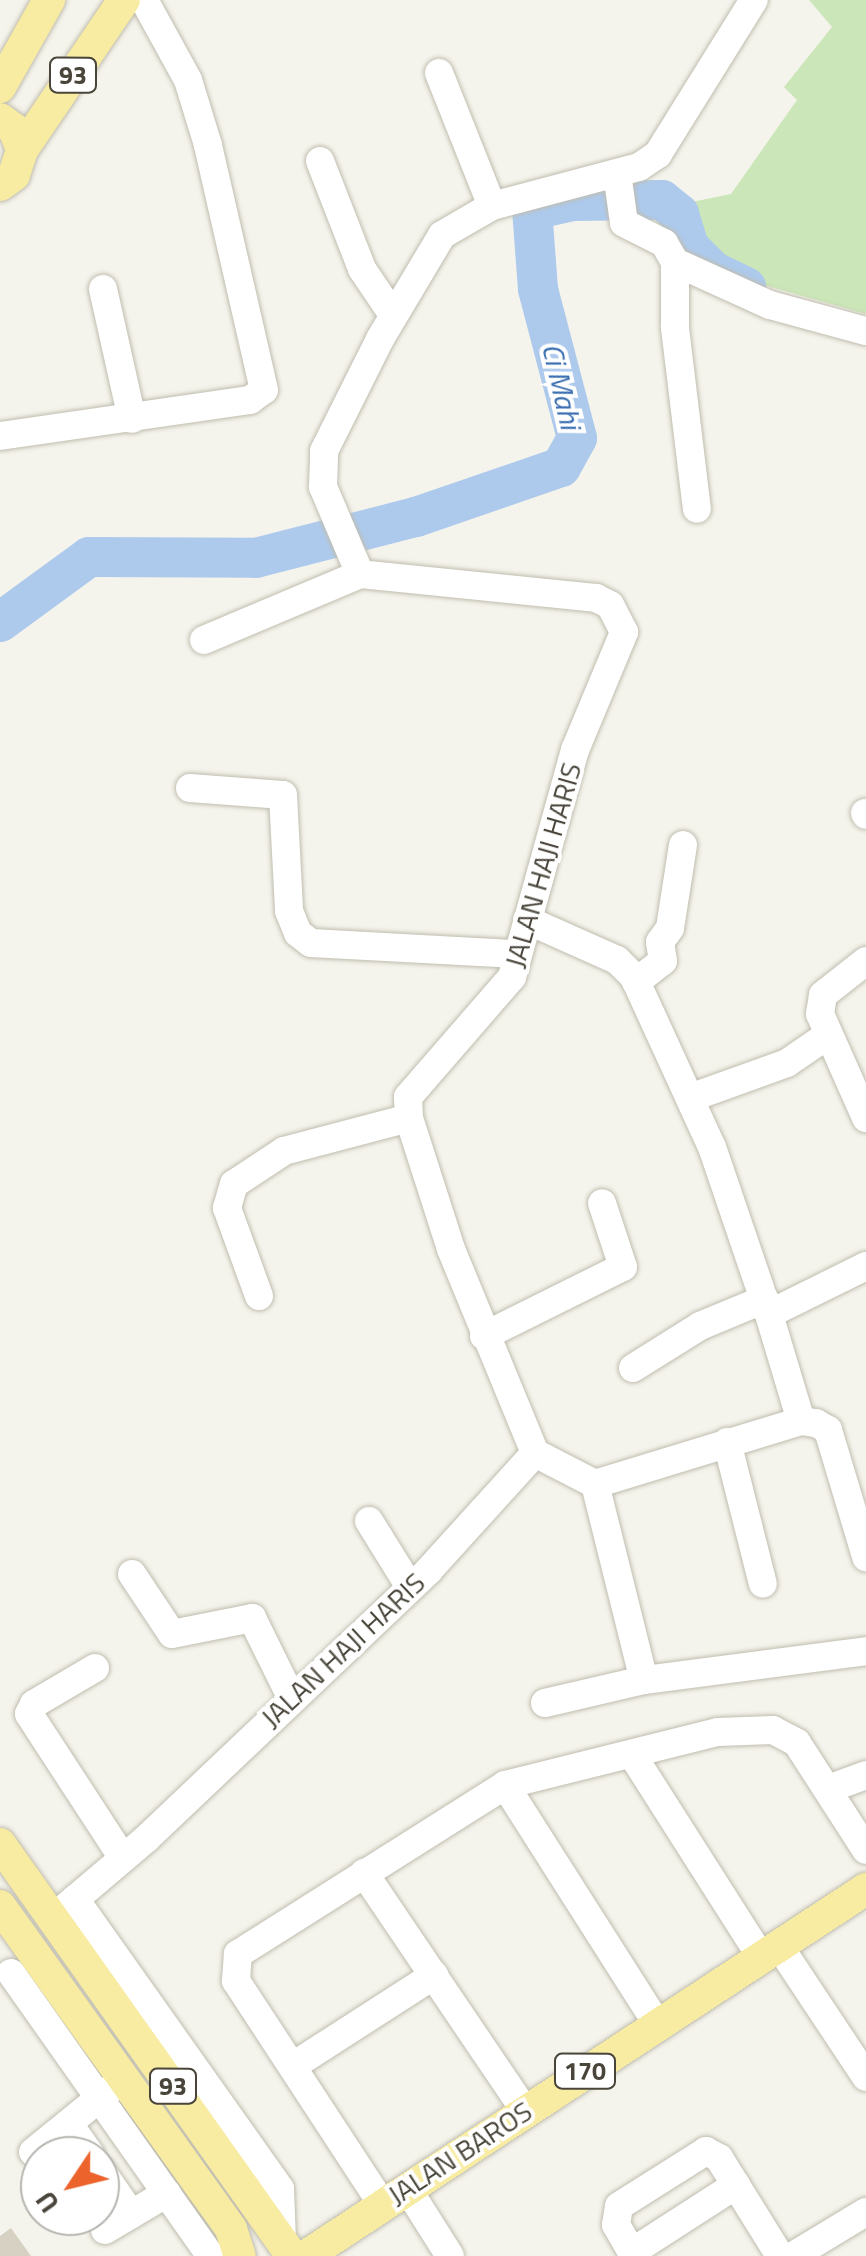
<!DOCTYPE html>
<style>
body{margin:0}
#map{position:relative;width:866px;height:2256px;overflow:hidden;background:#f5f4ec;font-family:"Titillium Web",sans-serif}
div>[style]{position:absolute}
.green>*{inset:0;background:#cbe6b8}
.river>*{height:40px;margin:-20px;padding:0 20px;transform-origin:20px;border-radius:20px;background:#adcaed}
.building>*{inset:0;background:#d6d1c2}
.roads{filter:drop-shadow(0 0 2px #c0bdaf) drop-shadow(0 0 2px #c0bdaf)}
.minor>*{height:28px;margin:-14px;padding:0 14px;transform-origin:14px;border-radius:14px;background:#fff}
.major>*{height:32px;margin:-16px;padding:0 16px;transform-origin:16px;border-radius:16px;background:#f8eba2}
span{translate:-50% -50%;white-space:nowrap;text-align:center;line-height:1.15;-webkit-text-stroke:8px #fff;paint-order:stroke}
.shield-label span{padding:2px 8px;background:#fff;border:2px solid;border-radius:8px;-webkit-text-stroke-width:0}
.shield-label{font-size:25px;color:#49453a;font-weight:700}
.street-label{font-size:28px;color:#49453a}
.water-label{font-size:30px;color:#396db0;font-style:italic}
.north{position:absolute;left:20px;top:2136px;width:100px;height:100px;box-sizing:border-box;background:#fff;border:2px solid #b6b5b0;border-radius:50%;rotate:235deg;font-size:28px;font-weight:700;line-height:40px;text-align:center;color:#49453a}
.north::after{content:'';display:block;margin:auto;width:35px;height:45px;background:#ec632c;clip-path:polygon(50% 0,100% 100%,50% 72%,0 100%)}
</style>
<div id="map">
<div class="green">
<div style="clip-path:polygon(809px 0,866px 0,866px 314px,753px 282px,690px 232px,687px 203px,731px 194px,797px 100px,784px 87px,832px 27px)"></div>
</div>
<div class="river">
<div style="left:0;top:622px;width:110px;rotate:-36.1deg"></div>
<div style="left:89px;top:557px;width:167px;rotate:0.3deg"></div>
<div style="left:256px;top:558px;width:165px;rotate:-14.4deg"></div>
<div style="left:416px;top:517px;width:153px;rotate:-19deg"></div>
<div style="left:561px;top:467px;width:33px;rotate:-61deg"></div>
<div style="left:577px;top:438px;width:154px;rotate:-104.7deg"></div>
<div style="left:538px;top:289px;width:79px;rotate:-94.3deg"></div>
<div style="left:532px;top:210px;width:42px;rotate:-12.4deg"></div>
<div style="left:573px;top:201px;width:89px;rotate:-0.6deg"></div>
<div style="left:662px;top:200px;width:22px;rotate:39deg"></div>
<div style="left:679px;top:214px;width:34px;rotate:73deg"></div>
<div style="left:689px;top:247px;width:34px;rotate:45deg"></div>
<div style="left:713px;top:271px;width:37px;rotate:26deg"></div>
</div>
<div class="building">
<div style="clip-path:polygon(11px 2228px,31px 2256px,0 2256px,0 2236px)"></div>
</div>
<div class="roads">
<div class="minor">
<div style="left:439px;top:73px;width:143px;rotate:68.3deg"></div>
<div style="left:320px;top:161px;width:116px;rotate:68.7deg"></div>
<div style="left:362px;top:269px;width:55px;rotate:56deg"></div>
<div style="left:617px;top:173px;width:50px;rotate:82deg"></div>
<div style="left:624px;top:223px;width:45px;rotate:26.6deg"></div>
<div style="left:664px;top:243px;width:22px;rotate:60deg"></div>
<div style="left:675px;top:262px;width:66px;rotate:90deg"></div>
<div style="left:675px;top:328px;width:182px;rotate:83.1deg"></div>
<div style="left:675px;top:262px;width:104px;rotate:24.4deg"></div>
<div style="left:770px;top:305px;width:99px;rotate:15.2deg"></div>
<div style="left:103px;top:289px;width:133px;rotate:77.4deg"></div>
<div style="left:0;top:436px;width:253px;rotate:-8.2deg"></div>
<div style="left:250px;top:400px;width:17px;rotate:-36deg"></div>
<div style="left:264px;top:390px;width:251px;rotate:-102.9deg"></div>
<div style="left:208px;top:145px;width:68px;rotate:-107.1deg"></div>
<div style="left:188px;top:80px;width:91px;rotate:-118.8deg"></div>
<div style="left:204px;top:640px;width:169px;rotate:-22.9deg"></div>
<div style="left:190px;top:788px;width:93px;rotate:4.3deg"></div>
<div style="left:283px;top:795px;width:116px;rotate:87deg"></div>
<div style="left:289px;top:911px;width:24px;rotate:68deg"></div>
<div style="left:298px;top:933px;width:16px;rotate:38deg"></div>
<div style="left:311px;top:943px;width:206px;rotate:3.1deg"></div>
<div style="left:865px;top:813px;width:2px;rotate:63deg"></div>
<div style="left:527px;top:920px;width:98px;rotate:24deg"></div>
<div style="left:617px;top:960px;width:24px;rotate:45deg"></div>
<div style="left:634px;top:977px;width:187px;rotate:65.4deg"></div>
<div style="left:712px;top:1147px;width:176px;rotate:71.2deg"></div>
<div style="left:866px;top:961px;width:55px;rotate:141.7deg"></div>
<div style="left:823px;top:995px;width:19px;rotate:99deg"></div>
<div style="left:820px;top:1014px;width:114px;rotate:66.1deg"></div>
<div style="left:636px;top:982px;width:34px;rotate:-38deg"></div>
<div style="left:663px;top:961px;width:19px;rotate:-99deg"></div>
<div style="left:660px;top:942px;width:17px;rotate:-54deg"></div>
<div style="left:670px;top:928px;width:84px;rotate:-81.1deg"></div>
<div style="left:690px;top:1098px;width:103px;rotate:-19.8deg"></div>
<div style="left:787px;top:1063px;width:46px;rotate:-34.4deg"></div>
<div style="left:259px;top:1296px;width:94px;rotate:-110deg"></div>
<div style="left:227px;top:1208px;width:25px;rotate:-74deg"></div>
<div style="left:234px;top:1184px;width:60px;rotate:-33.4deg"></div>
<div style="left:284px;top:1151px;width:129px;rotate:-14.8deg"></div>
<div style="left:484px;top:1336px;width:155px;rotate:-26.4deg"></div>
<div style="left:623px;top:1267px;width:67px;rotate:-108.2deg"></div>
<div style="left:633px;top:1368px;width:79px;rotate:-32.1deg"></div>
<div style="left:700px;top:1326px;width:70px;rotate:-22.6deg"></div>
<div style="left:801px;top:1421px;width:112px;rotate:-106.7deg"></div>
<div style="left:769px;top:1314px;width:108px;rotate:-26.3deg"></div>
<div style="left:727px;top:1442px;width:146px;rotate:75.8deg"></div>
<div style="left:535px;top:1453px;width:221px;rotate:-112.4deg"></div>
<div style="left:451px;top:1249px;width:138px;rotate:-107.8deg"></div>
<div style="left:409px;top:1118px;width:21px;rotate:-93deg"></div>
<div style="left:408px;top:1097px;width:159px;rotate:-49.1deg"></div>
<div style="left:512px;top:977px;width:236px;rotate:-74.5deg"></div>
<div style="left:575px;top:750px;width:128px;rotate:-67.4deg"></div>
<div style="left:624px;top:632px;width:30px;rotate:-117deg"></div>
<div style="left:610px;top:605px;width:16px;rotate:-153deg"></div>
<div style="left:596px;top:598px;width:237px;rotate:-174.2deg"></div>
<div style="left:360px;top:574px;width:95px;rotate:-113deg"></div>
<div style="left:323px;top:487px;width:36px;rotate:-88deg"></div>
<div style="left:324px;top:451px;width:125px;rotate:-63.4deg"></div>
<div style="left:380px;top:339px;width:121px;rotate:-59.2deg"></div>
<div style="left:442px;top:235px;width:58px;rotate:-30.1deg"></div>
<div style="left:492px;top:206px;width:152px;rotate:-14.9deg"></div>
<div style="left:639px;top:167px;width:23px;rotate:-34deg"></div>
<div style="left:658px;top:154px;width:181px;rotate:-58.1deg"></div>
<div style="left:535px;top:1453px;width:68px;rotate:27.3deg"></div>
<div style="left:595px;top:1484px;width:215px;rotate:-17deg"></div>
<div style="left:801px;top:1421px;width:15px;rotate:8deg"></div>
<div style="left:816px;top:1423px;width:14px;rotate:30deg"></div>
<div style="left:828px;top:1430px;width:133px;rotate:73.3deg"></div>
<div style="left:595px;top:1484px;width:202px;rotate:76deg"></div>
<div style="left:369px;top:1521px;width:78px;rotate:58.2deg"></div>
<div style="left:132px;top:1574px;width:72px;rotate:56.3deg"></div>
<div style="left:172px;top:1634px;width:82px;rotate:-11.3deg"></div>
<div style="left:252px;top:1618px;width:88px;rotate:63.7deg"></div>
<div style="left:95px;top:1668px;width:71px;rotate:149.5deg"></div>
<div style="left:34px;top:1704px;width:11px;rotate:117deg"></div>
<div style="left:29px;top:1714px;width:172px;rotate:56.9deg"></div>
<div style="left:545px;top:1703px;width:102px;rotate:-13.1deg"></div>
<div style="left:644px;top:1680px;width:224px;rotate:-7.4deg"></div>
<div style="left:633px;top:1756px;width:238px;rotate:57.5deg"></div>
<div style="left:505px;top:1785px;width:283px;rotate:57.5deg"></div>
<div style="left:828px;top:1789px;width:40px;rotate:-20.2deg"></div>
<div style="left:364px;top:1873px;width:287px;rotate:55.9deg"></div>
<div style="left:75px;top:1899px;width:355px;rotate:54.7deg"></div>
<div style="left:280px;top:2189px;width:53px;rotate:87.8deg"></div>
<div style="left:54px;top:1917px;width:122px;rotate:-40.3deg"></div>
<div style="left:147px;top:1838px;width:389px;rotate:-43.5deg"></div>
<div style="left:429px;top:1570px;width:158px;rotate:-47.8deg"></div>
<div style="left:779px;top:1946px;width:157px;rotate:56.4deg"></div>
<div style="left:11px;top:1973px;width:347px;rotate:54.8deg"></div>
<div style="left:293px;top:2066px;width:168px;rotate:-32.8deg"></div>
<div style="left:69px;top:2124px;width:39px;rotate:55deg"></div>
<div style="left:33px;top:2152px;width:103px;rotate:-39.1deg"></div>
<div style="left:100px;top:2169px;width:55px;rotate:55.4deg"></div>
<div style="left:407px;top:2188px;width:80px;rotate:57.7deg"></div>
<div style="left:382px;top:2204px;width:267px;rotate:-123.2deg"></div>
<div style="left:236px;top:1981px;width:27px;rotate:-86deg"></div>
<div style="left:238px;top:1954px;width:316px;rotate:-32.3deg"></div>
<div style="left:505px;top:1785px;width:219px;rotate:-14deg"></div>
<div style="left:718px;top:1732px;width:55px;rotate:-2.1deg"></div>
<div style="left:773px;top:1730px;width:27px;rotate:28deg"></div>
<div style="left:797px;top:1743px;width:127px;rotate:57.2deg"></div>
<div style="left:105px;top:2230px;width:72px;rotate:-30.8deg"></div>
<div style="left:632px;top:2252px;width:124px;rotate:-32.8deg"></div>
<div style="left:634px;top:2256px;width:36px;rotate:-120deg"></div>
<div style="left:616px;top:2225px;width:19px;rotate:-81deg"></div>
<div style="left:619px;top:2206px;width:103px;rotate:-32.3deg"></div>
<div style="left:706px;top:2151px;width:15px;rotate:28deg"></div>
<div style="left:719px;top:2158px;width:115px;rotate:58.1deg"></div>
<div style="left:793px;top:2256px;width:85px;rotate:-31.1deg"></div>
</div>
<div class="major">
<div style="left:0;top:87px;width:100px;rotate:-60.6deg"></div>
<div style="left:0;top:119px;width:17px;rotate:36deg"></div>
<div style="left:14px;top:129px;width:22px;rotate:69deg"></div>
<div style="left:22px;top:150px;width:26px;rotate:108deg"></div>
<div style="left:14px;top:175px;width:17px;rotate:144deg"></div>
<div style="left:22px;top:150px;width:181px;rotate:-55.8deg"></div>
<div style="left:0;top:1844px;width:505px;rotate:54.67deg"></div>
<div style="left:0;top:1906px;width:397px;rotate:54.4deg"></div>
<div style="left:231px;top:2229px;width:28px;rotate:72deg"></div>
<div style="left:306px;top:2256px;width:670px;rotate:-33.24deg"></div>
</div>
</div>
<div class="shield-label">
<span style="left:73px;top:75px">93</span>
<span style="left:585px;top:2071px">170</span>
<span style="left:173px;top:2086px">93</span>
</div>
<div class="street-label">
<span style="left:543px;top:865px;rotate:-74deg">JALAN HAJI HARIS</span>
<span style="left:343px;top:1650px;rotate:-43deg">JALAN HAJI HARIS</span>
<span style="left:460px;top:2153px;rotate:-33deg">JALAN BAROS</span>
</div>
<div class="water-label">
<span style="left:562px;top:386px;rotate:77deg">Ci Mahi</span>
</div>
<div class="north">U</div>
</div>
